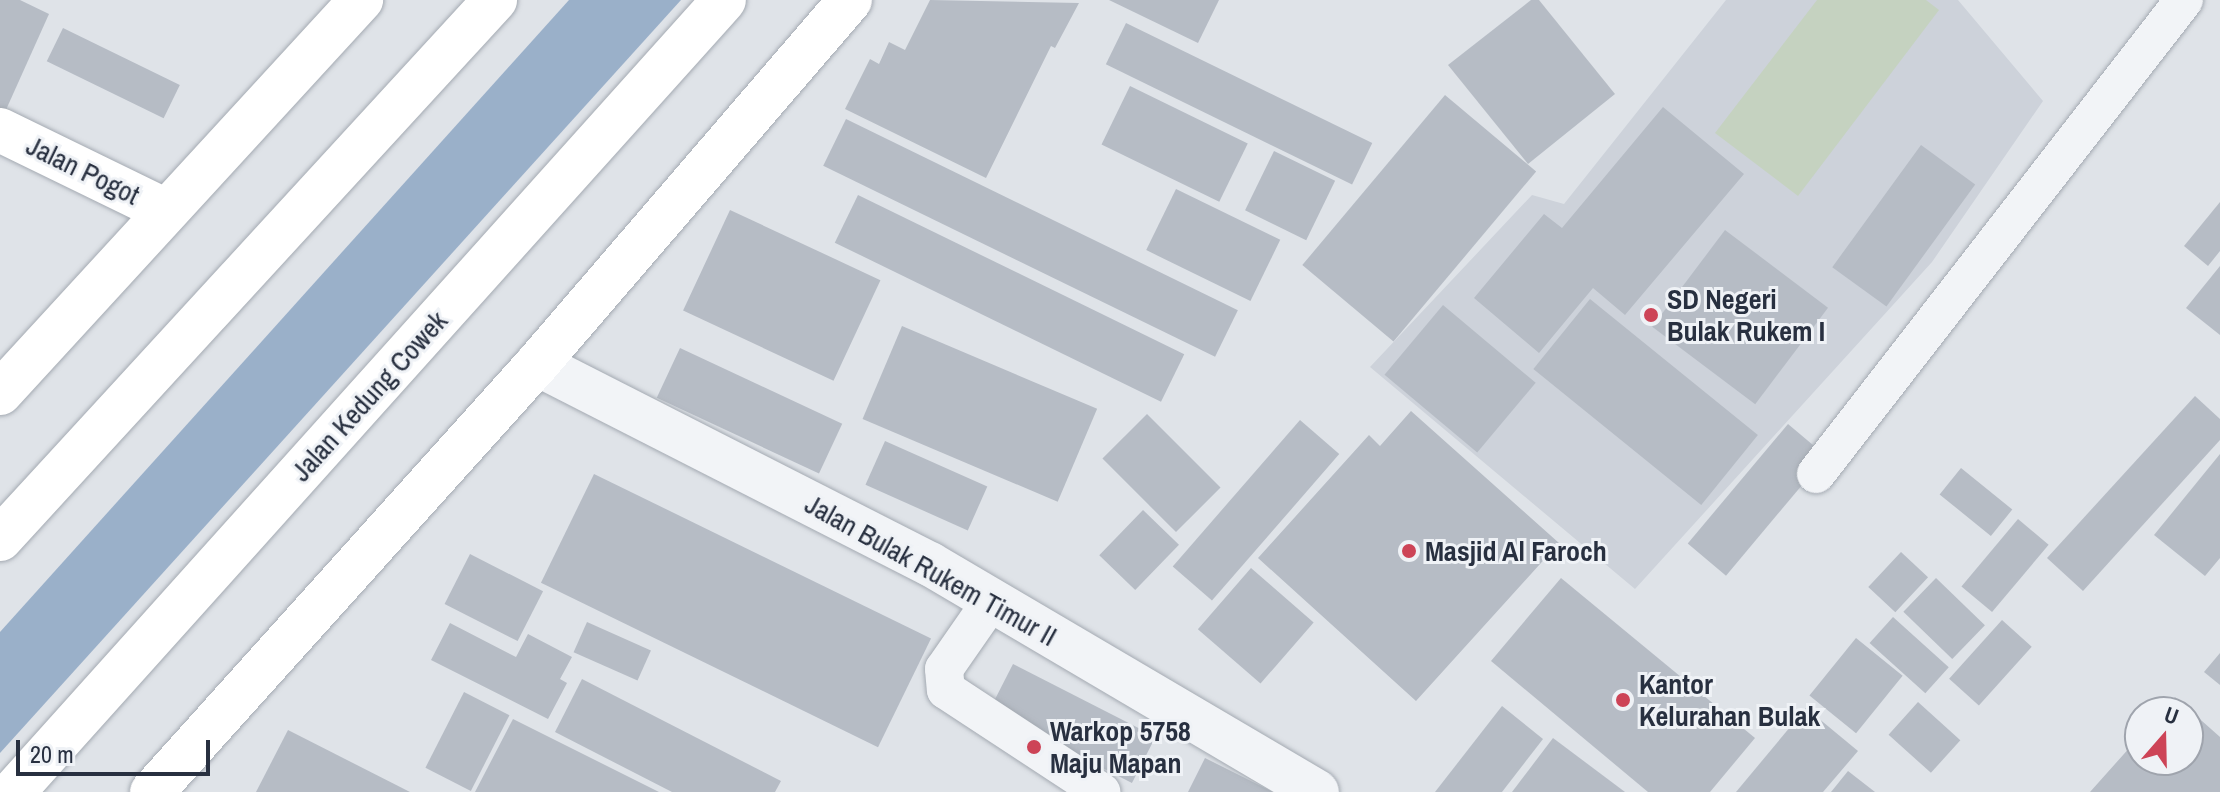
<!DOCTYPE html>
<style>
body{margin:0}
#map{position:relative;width:2220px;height:792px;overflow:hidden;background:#dfe3e8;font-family:"Archivo Narrow",sans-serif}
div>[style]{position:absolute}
.built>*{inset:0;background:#cdd2da}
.green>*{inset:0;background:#c5d2c0}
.water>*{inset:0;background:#9ab0c9}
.building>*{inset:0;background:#b6bcc5;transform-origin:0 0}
.roads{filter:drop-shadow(0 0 2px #a4aab2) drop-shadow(0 0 2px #a4aab2)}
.lane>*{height:38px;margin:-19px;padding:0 19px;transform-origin:19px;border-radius:19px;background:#f2f4f7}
.street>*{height:44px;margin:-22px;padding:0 22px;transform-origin:22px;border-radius:22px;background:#f2f4f7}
.secondary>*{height:44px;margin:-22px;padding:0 22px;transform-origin:22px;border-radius:22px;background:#fff}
.highway>*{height:44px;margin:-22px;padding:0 22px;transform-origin:22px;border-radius:22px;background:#fff}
.dots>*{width:22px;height:22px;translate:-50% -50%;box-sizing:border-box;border:4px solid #eff2f6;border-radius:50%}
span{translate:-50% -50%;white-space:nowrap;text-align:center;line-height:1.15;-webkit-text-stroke:6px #eff2f6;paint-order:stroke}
.street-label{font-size:28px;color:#283040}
.poi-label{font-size:28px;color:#283040;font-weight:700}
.left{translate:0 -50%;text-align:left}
.north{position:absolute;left:2124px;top:696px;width:80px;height:80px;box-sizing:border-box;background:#eff2f6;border:2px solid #9fa4ad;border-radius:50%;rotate:20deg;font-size:22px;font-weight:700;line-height:32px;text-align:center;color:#283040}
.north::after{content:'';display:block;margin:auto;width:28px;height:36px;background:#cd4457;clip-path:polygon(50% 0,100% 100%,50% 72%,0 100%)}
.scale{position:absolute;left:16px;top:740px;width:194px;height:36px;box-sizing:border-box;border:4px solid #283040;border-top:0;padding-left:10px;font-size:24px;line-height:28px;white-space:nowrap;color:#283040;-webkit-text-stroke:6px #eff2f6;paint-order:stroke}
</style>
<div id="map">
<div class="built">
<div style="clip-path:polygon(1726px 0,1958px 0,2043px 101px,1932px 262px,1635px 589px,1370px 367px,1532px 195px,1564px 204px)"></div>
</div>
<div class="green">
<div style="clip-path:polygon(1817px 0,1926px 0,1939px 10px,1798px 196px,1715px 133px)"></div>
</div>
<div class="water">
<div style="clip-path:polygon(569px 0,681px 0,0 753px,0 632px)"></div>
</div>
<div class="building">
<div style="clip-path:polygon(0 0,20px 0,49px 14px,5px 112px,0 110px)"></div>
<div style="clip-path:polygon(930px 0,1079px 3px,1055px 48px,1051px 46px,986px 178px,845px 109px,870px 59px,879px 64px,889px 42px,905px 50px)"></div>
<div style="clip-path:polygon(1109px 0,1219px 0,1198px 43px)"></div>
<div style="clip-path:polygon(1531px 0,1539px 0,1615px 94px,1528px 164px,1448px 65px)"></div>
<div style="left:1126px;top:23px;width:274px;height:46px;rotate:26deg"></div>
<div style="left:63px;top:28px;width:130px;height:37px;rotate:26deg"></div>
<div style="left:1130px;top:86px;width:131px;height:65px;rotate:26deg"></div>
<div style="left:1445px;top:95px;width:119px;height:222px;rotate:40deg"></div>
<div style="clip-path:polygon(1663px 107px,1744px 174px,1625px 315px,1593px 288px,1539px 353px,1474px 298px,1544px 214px,1562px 228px)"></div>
<div style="left:846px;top:119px;width:436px;height:52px;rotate:26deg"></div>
<div style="left:1921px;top:145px;width:67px;height:151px;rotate:36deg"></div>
<div style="left:1274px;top:151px;width:68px;height:66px;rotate:26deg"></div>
<div style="left:1176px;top:189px;width:116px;height:68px;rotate:26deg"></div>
<div style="left:858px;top:195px;width:363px;height:53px;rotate:26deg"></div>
<div style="clip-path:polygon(2220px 202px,2220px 251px,2208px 266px,2184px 246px)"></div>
<div style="left:730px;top:210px;width:166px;height:111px;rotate:25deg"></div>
<div style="left:1725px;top:230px;width:129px;height:121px;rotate:37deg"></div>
<div style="clip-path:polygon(2220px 266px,2220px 335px,2186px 308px)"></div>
<div style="left:1590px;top:299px;width:216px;height:90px;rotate:39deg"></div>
<div style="left:1443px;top:305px;width:121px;height:91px;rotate:40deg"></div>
<div style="left:902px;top:326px;width:212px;height:101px;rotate:23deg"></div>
<div style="left:680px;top:348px;width:179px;height:55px;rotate:25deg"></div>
<div style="clip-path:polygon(2195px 396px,2220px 419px,2220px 440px,2083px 591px,2047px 558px)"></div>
<div style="clip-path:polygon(1411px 411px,1559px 543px,1416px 701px,1258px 558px,1369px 435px,1380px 446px)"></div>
<div style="left:1147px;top:414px;width:104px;height:63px;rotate:45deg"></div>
<div style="left:1300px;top:420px;width:52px;height:194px;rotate:41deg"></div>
<div style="left:1788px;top:424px;width:50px;height:156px;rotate:40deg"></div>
<div style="left:885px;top:441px;width:112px;height:48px;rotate:24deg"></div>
<div style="clip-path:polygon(2220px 454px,2220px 558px,2205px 576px,2154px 535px)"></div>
<div style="left:1961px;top:468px;width:66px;height:34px;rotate:39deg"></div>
<div style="left:594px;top:474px;width:375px;height:121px;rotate:26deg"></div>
<div style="left:1143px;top:510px;width:50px;height:63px;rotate:44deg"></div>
<div style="left:2018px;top:519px;width:40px;height:88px;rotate:40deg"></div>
<div style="left:1901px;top:552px;width:37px;height:48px;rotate:43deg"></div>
<div style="left:470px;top:554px;width:82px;height:56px;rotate:27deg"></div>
<div style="left:1251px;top:568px;width:83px;height:81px;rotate:41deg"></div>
<div style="clip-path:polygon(1561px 578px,1755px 738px,1710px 792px,1648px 792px,1491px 661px)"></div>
<div style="left:1936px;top:578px;width:68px;height:47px;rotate:44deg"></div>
<div style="left:1893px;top:617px;width:75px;height:35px;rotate:42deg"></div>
<div style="left:2002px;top:620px;width:40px;height:79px;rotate:42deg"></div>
<div style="left:587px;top:622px;width:70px;height:33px;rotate:24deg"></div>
<div style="clip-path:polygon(450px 623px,516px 657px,528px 634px,572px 657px,560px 679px,567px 683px,548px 719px,431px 660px)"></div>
<div style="left:1856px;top:638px;width:60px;height:74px;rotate:39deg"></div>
<div style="clip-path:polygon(2220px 653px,2220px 685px,2204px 672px)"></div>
<div style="left:1013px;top:664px;width:160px;height:52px;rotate:27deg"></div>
<div style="clip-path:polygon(582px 679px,781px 781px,775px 792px,672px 792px,555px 732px)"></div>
<div style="left:464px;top:692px;width:51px;height:85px;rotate:27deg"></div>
<div style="clip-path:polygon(2175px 697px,2220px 737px,2220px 792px,2090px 792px,2140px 736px,2140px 760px,2188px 760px,2188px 712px,2161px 712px)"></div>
<div style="left:1918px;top:702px;width:57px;height:44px;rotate:42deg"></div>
<div style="clip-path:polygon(1502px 706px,1543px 739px,1502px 792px,1435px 792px)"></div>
<div style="clip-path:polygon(1806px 708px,1858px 751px,1823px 792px,1736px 792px)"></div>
<div style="clip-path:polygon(513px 719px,659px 792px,475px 792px)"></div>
<div style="clip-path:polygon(288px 730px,410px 792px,256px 792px)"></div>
<div style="clip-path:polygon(1553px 738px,1625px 792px,1512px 792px)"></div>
<div style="clip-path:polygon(1205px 758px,1273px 792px,1188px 792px)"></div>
<div style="clip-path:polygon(1848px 771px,1875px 792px,1831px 792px)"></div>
</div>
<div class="roads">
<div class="lane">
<div style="left:1816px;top:474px;width:600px;rotate:-52.18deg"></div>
<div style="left:992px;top:600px;width:84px;rotate:124.8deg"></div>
<div style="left:944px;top:669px;width:21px;rotate:85deg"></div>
<div style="left:946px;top:690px;width:186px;rotate:33.3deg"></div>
</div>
<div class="street">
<div style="left:537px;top:364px;width:441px;rotate:27deg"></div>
<div style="left:930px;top:564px;width:449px;rotate:30.5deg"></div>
</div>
<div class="secondary">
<div style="left:0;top:130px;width:185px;rotate:26deg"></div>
<div style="left:0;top:393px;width:534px;rotate:-47.43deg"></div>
<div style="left:152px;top:792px;width:576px;rotate:-48.03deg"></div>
<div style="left:537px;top:364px;width:480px;rotate:-49.3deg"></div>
</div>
<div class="highway">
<div style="left:0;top:539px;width:732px;rotate:-47.44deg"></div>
<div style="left:13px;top:792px;width:1064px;rotate:-48.08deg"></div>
</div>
</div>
<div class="dots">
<div style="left:1651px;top:315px;background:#cd4457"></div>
<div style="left:1409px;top:551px;background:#cd4457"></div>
<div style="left:1623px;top:700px;background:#cd4457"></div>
<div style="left:1034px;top:747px;background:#cd4457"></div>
</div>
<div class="street-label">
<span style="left:83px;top:170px;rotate:26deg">Jalan Pogot</span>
<span style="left:369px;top:396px;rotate:-48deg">Jalan Kedung Cowek</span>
<span style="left:931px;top:570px;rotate:29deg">Jalan Bulak Rukem Timur II</span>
</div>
<div class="poi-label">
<span class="left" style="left:1667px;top:315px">SD Negeri<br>Bulak Rukem I</span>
<span class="left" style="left:1425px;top:551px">Masjid Al Faroch</span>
<span class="left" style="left:1639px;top:700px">Kantor<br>Kelurahan Bulak</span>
<span class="left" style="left:1050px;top:747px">Warkop 5758<br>Maju Mapan</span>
</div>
<div class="north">U</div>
<div class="scale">20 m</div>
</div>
